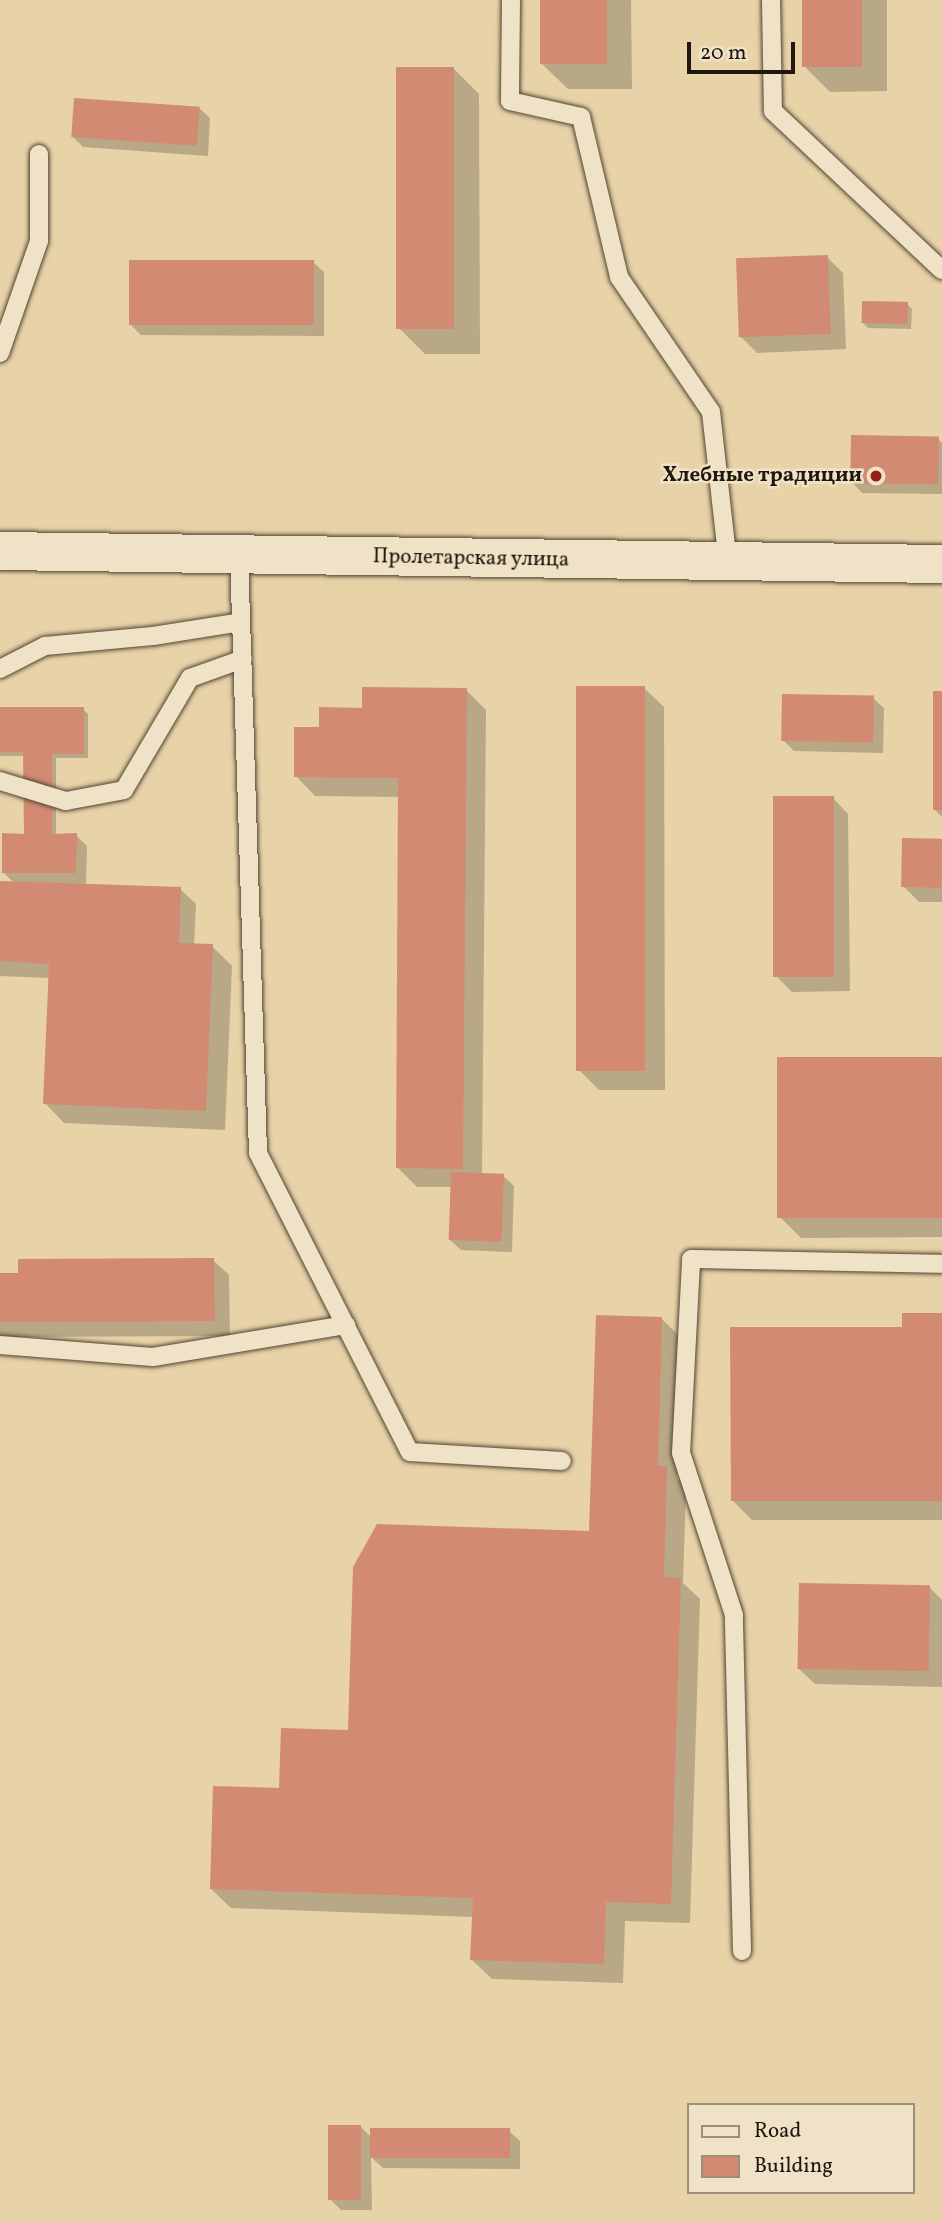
<!DOCTYPE html>
<meta charset="utf-8">
<style>
body{margin:0}
#map{position:relative;width:942px;height:2222px;overflow:hidden;background:#e8d2a7;font-family:Vollkorn,serif}
div>[style]{position:absolute}
.shadow>*{inset:0;background:#0003}
.building>*{inset:0;background:#d38a72;transform-origin:0 0}
.roads{filter:drop-shadow(0 0 2px #514534) drop-shadow(0 0 2px #514534)}
.service>*{height:18px;margin:-9px;padding:0 9px;transform-origin:9px;border-radius:9px;background:#f0e2c6}
.tertiary>*{height:38px;margin:-19px;padding:0 19px;transform-origin:19px;border-radius:19px;background:#f0e2c6}
.dots>*{width:19px;height:19px;translate:-50% -50%;box-sizing:border-box;border:4px solid #f0e2c6;border-radius:50%}
span{translate:-50% -50%;white-space:nowrap;text-align:center;line-height:1.15;-webkit-text-stroke:5px #f0e2c6;paint-order:stroke}
.poi-label{font-size:21px;color:#1f160e;font-weight:700}
.right{translate:-100% -50%;text-align:right}
.street-label{font-size:21px;color:#1f160e}
.legend{position:absolute;left:687px;top:2103px;width:228px;height:91px;box-sizing:border-box;background:#f0e2c6;border:2px solid #9c907c;margin:0;padding:9px 12px;list-style:none;font-size:21px;color:#1f160e}
.legend li{display:flex;align-items:center;gap:14px;height:35px}
.legend b{width:35px;border:2px solid #9c907c}
.scale{position:absolute;left:687px;top:42px;width:108px;height:32px;box-sizing:border-box;border:4px solid #1f160e;border-top:0;padding-left:9px;font-size:21px;line-height:24px;white-space:nowrap;color:#1f160e;-webkit-text-stroke:5px #f0e2c6;paint-order:stroke}
</style>
<div id="map">
<div class="shadow">
<div style="clip-path:polygon(541px 0,631px 0,632px 89px,568px 89px,542px 64px)"></div>
<div style="clip-path:polygon(804px 0,887px 0,887px 91px,830px 92px,804px 66px)"></div>
<div style="clip-path:polygon(453px 68px,479px 94px,480px 354px,425px 354px,399px 328px)"></div>
<div style="clip-path:polygon(199px 108px,210px 118px,208px 156px,83px 147px,73px 137px)"></div>
<div style="clip-path:polygon(827px 257px,843px 273px,846px 349px,757px 353px,741px 337px)"></div>
<div style="clip-path:polygon(313px 262px,324px 272px,324px 336px,141px 335px,131px 325px)"></div>
<div style="clip-path:polygon(907px 304px,912px 309px,911px 329px,868px 328px,863px 323px)"></div>
<div style="clip-path:polygon(938px 439px,942px 443px,942px 494px,862px 493px,852px 482px)"></div>
<div style="clip-path:polygon(644px 688px,664px 707px,665px 1090px,599px 1090px,579px 1070px)"></div>
<div style="clip-path:polygon(466px 690px,486px 710px,482px 1175px,503px 1176px,514px 1186px,512px 1252px,461px 1250px,450px 1240px,452px 1187px,417px 1187px,397px 1167px,400px 797px,315px 796px,296px 776px,320px 729px,364px 709px)"></div>
<div style="clip-path:polygon(942px 692px,942px 817px,934px 809px)"></div>
<div style="clip-path:polygon(873px 698px,884px 708px,883px 753px,794px 751px,783px 740px)"></div>
<div style="clip-path:polygon(0 709px,83px 709px,88px 714px,88px 758px,56px 758px,56px 835px,76px 835px,87px 846px,86px 886px,180px 889px,196px 904px,194px 945px,212px 946px,232px 966px,225px 1130px,64px 1123px,45px 1103px,50px 978px,0 976px,0 883px,14px 883px,4px 873px,25px 835px,25px 756px,0 756px)"></div>
<div style="clip-path:polygon(833px 798px,848px 814px,850px 991px,792px 992px,776px 976px)"></div>
<div style="clip-path:polygon(942px 841px,942px 902px,919px 902px,903px 886px)"></div>
<div style="clip-path:polygon(942px 1058px,942px 1237px,801px 1238px,781px 1218px)"></div>
<div style="clip-path:polygon(213px 1260px,229px 1275px,230px 1336px,0 1337px,0 1275px)"></div>
<div style="clip-path:polygon(942px 1315px,942px 1520px,752px 1520px,732px 1500px)"></div>
<div style="clip-path:polygon(661px 1318px,681px 1338px,677px 1478px,686px 1487px,683px 1583px,700px 1599px,690px 1923px,625px 1921px,623px 1983px,492px 1979px,472px 1960px,474px 1917px,231px 1908px,211px 1889px,280px 1790px,591px 1533px)"></div>
<div style="clip-path:polygon(929px 1587px,942px 1600px,942px 1687px,815px 1684px,799px 1669px)"></div>
<div style="clip-path:polygon(360px 2126px,372px 2138px,509px 2131px,520px 2141px,520px 2169px,383px 2168px,371px 2157px,372px 2210px,341px 2210px,331px 2200px)"></div>
</div>
<div class="building">
<div style="left:540px;top:0;width:67px;height:64px"></div>
<div style="left:802px;top:0;width:60px;height:67px"></div>
<div style="left:396px;top:67px;width:58px;height:262px"></div>
<div style="left:74px;top:98px;width:126px;height:39px;rotate:4deg"></div>
<div style="left:828px;top:255px;width:79px;height:92px;rotate:88deg"></div>
<div style="left:129px;top:260px;width:185px;height:65px"></div>
<div style="left:862px;top:301px;width:46px;height:22px;rotate:1deg"></div>
<div style="left:851px;top:435px;width:88px;height:48px;rotate:1deg"></div>
<div style="left:576px;top:686px;width:69px;height:385px"></div>
<div style="clip-path:polygon(362px 687px,467px 688px,463px 1169px,396px 1168px,398px 778px,294px 777px,294px 727px,319px 727px,319px 707px,362px 708px)"></div>
<div style="left:933px;top:691px;width:9px;height:119px"></div>
<div style="left:782px;top:694px;width:92px;height:47px;rotate:1deg"></div>
<div style="clip-path:polygon(0 707px,84px 707px,84px 754px,52px 754px,52px 834px,77px 833px,76px 873px,2px 873px,2px 833px,24px 834px,23px 752px,0 752px)"></div>
<div style="left:834px;top:796px;width:181px;height:61px;rotate:90deg"></div>
<div style="left:902px;top:838px;width:40px;height:49px;rotate:1deg"></div>
<div style="clip-path:polygon(0 881px,181px 887px,179px 943px,213px 944px,206px 1111px,43px 1104px,49px 964px,0 961px)"></div>
<div style="left:942px;top:1057px;width:161px;height:165px;rotate:90deg"></div>
<div style="left:451px;top:1172px;width:53px;height:68px;rotate:2deg"></div>
<div style="clip-path:polygon(214px 1258px,215px 1321px,0 1322px,0 1273px,18px 1273px,18px 1259px)"></div>
<div style="clip-path:polygon(902px 1313px,942px 1313px,942px 1501px,731px 1501px,730px 1327px,902px 1327px)"></div>
<div style="clip-path:polygon(596px 1315px,662px 1317px,658px 1466px,667px 1466px,664px 1577px,681px 1578px,671px 1904px,606px 1902px,604px 1964px,470px 1960px,473px 1898px,210px 1889px,213px 1786px,279px 1788px,281px 1728px,348px 1730px,353px 1567px,377px 1524px,589px 1531px)"></div>
<div style="left:799px;top:1583px;width:131px;height:86px;rotate:1deg"></div>
<div style="left:328px;top:2125px;width:33px;height:75px"></div>
<div style="left:370px;top:2128px;width:140px;height:30px"></div>
</div>
<div class="roads">
<div class="service">
<div style="left:511px;top:0;width:101px;rotate:90.6deg"></div>
<div style="left:510px;top:101px;width:73px;rotate:12.7deg"></div>
<div style="left:581px;top:117px;width:164px;rotate:76.6deg"></div>
<div style="left:619px;top:277px;width:163px;rotate:55.7deg"></div>
<div style="left:711px;top:412px;width:152px;rotate:83.6deg"></div>
<div style="left:771px;top:0;width:111px;rotate:89deg"></div>
<div style="left:773px;top:111px;width:232px;rotate:43.3deg"></div>
<div style="left:0;top:353px;width:119px;rotate:-70.8deg"></div>
<div style="left:39px;top:241px;width:87px;rotate:-90deg"></div>
<div style="left:239px;top:555px;width:598px;rotate:88.18deg"></div>
<div style="left:258px;top:1153px;width:335px;rotate:63.1deg"></div>
<div style="left:410px;top:1452px;width:152px;rotate:3.4deg"></div>
<div style="left:0;top:669px;width:51px;rotate:-27.1deg"></div>
<div style="left:45px;top:646px;width:108px;rotate:-5.3deg"></div>
<div style="left:153px;top:636px;width:89px;rotate:-9deg"></div>
<div style="left:0;top:781px;width:69px;rotate:16.9deg"></div>
<div style="left:66px;top:801px;width:59px;rotate:-10.7deg"></div>
<div style="left:124px;top:790px;width:130px;rotate:-59.5deg"></div>
<div style="left:190px;top:678px;width:56px;rotate:-19.7deg"></div>
<div style="left:0;top:1345px;width:153px;rotate:4.5deg"></div>
<div style="left:153px;top:1357px;width:196px;rotate:-9.4deg"></div>
<div style="left:742px;top:1951px;width:336px;rotate:-91.4deg"></div>
<div style="left:734px;top:1615px;width:170px;rotate:-108.1deg"></div>
<div style="left:681px;top:1453px;width:194px;rotate:-87deg"></div>
<div style="left:691px;top:1259px;width:251px;rotate:1.1deg"></div>
</div>
<div class="tertiary">
<div style="left:0;top:551px;width:942px;rotate:0.79deg"></div>
</div>
</div>
<div class="dots">
<div style="left:876px;top:476px;background:#8f2418"></div>
</div>
<div class="poi-label">
<span class="right" style="left:862px;top:476px">Хлебные традиции</span>
</div>
<div class="street-label">
<span style="left:471px;top:559px;rotate:1deg">Пролетарская улица</span>
</div>
<ul class="legend">
<li><b style="height:9px;background:#f0e2c6"></b>Road</li>
<li><b style="height:19px;background:#d38a72"></b>Building</li>
</ul>
<div class="scale">20 m</div>
</div>
